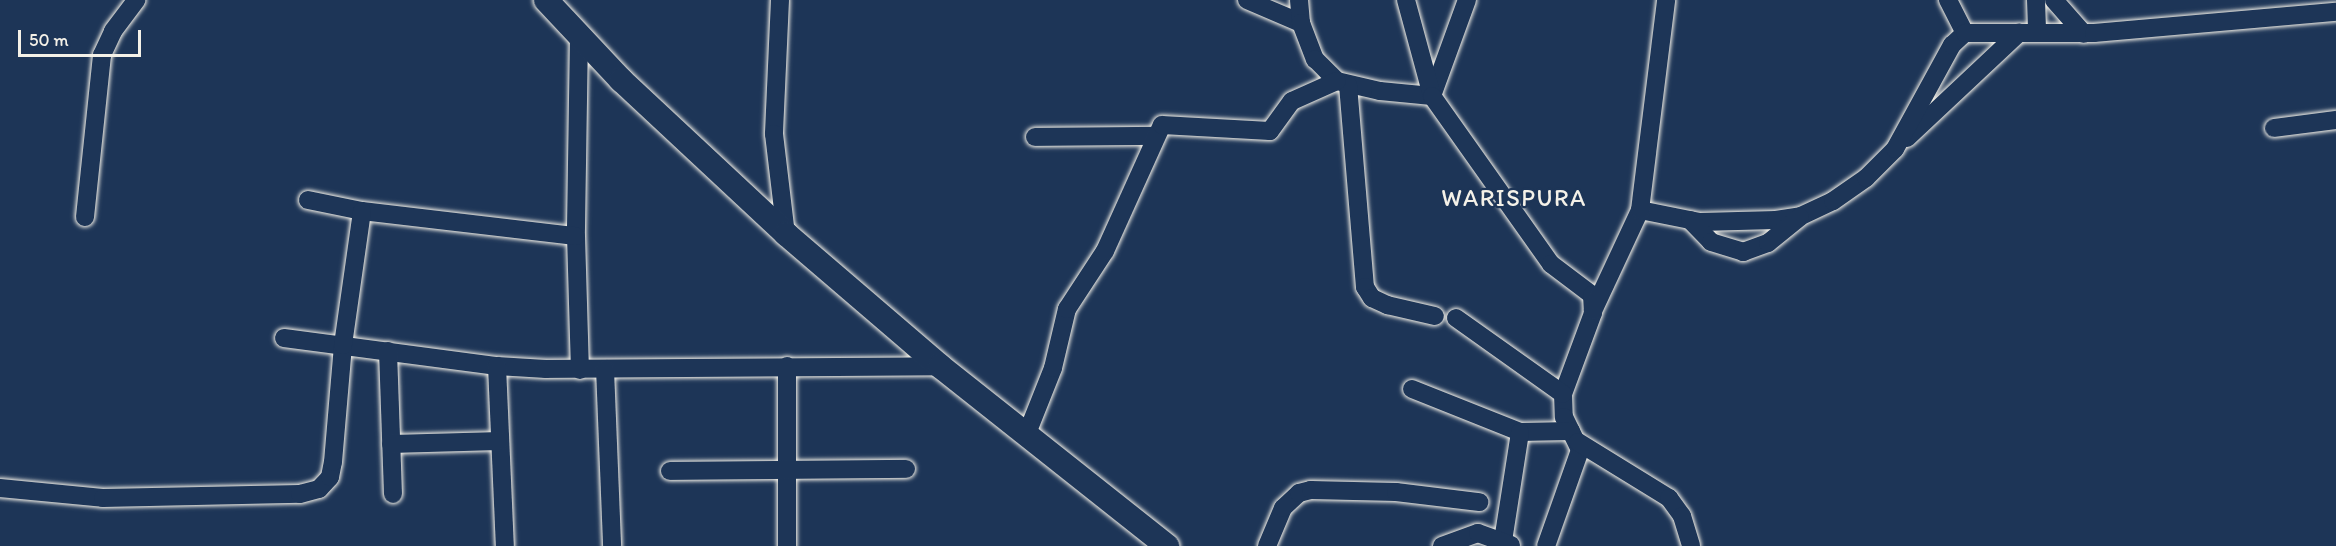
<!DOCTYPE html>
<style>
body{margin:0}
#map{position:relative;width:2336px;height:546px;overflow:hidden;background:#1d3557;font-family:Itim,sans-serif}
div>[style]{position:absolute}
.roads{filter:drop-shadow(0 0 2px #f4f1e8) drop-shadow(0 0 2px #f4f1e8)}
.minor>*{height:18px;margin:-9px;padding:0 9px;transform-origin:9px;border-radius:9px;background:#1d3557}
.tertiary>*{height:24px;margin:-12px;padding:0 12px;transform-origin:12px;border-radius:12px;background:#1d3557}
span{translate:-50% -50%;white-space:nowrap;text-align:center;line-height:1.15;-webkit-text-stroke:4.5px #1d3557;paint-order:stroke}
.quarter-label{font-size:24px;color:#f4f1e8;letter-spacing:1.5px}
.scale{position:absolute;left:18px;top:30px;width:123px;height:27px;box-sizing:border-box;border:3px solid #f4f1e8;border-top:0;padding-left:8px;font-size:18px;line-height:21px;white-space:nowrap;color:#f4f1e8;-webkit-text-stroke:4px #1d3557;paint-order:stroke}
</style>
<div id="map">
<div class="roads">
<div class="minor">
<div style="left:780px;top:0;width:134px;rotate:92.6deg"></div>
<div style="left:774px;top:134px;width:101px;rotate:83.2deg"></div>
<div style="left:1247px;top:0;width:59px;rotate:23.1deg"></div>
<div style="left:1299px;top:0;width:23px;rotate:85deg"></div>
<div style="left:1301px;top:23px;width:39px;rotate:69deg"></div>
<div style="left:1315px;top:59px;width:31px;rotate:45deg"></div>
<div style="left:1337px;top:81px;width:44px;rotate:13.1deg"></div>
<div style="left:1380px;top:91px;width:52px;rotate:5.5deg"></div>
<div style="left:1432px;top:96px;width:102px;rotate:-70deg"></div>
<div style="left:1406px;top:0;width:99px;rotate:74.8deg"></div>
<div style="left:1432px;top:96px;width:206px;rotate:54.7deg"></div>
<div style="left:1551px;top:264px;width:51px;rotate:37.1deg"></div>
<div style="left:1592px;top:295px;width:18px;rotate:87deg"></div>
<div style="left:1593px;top:313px;width:86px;rotate:110.3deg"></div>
<div style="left:1563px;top:394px;width:23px;rotate:88deg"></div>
<div style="left:1564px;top:417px;width:37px;rotate:64deg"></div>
<div style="left:1580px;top:450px;width:102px;rotate:109.5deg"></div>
<div style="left:1948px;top:0;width:37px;rotate:63deg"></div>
<div style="left:2036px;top:0;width:33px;rotate:88deg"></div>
<div style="left:2054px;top:0;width:45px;rotate:48.6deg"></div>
<div style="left:579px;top:36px;width:200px;rotate:90.9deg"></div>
<div style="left:576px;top:236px;width:134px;rotate:88.3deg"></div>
<div style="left:1348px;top:85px;width:203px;rotate:85.2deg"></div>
<div style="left:1365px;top:287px;width:13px;rotate:58deg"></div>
<div style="left:1372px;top:298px;width:17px;rotate:25deg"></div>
<div style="left:1387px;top:305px;width:49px;rotate:12.9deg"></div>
<div style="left:2274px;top:128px;width:63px;rotate:-7.4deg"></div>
<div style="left:1035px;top:137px;width:120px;rotate:-0.5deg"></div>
<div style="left:1907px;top:138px;width:154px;rotate:-43.2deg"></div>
<div style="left:308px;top:200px;width:55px;rotate:11.5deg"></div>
<div style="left:362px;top:211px;width:215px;rotate:6.7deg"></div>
<div style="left:1640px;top:210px;width:61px;rotate:11.3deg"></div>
<div style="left:1700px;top:222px;width:76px;rotate:-1.5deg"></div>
<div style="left:1776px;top:220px;width:25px;rotate:-9deg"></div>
<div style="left:1801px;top:216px;width:35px;rotate:-25deg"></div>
<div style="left:1833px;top:201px;width:40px;rotate:-34.9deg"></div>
<div style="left:1866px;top:178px;width:41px;rotate:-45deg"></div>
<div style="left:1895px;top:149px;width:119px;rotate:-61.3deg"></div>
<div style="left:1952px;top:45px;width:18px;rotate:-43deg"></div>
<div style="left:1965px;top:33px;width:129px"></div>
<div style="left:2094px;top:33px;width:243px;rotate:-5deg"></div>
<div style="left:85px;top:217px;width:163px;rotate:-84deg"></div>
<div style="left:102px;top:55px;width:26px;rotate:-65deg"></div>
<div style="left:113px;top:31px;width:39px;rotate:-53deg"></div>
<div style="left:1690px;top:220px;width:30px;rotate:46deg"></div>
<div style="left:1711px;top:242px;width:34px;rotate:17deg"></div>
<div style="left:1743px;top:252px;width:27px;rotate:-20deg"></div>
<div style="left:1768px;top:243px;width:41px;rotate:-39.1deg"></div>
<div style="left:1593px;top:311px;width:111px;rotate:-65deg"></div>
<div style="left:1640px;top:210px;width:212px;rotate:-82.9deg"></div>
<div style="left:1456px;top:318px;width:131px;rotate:35.4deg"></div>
<div style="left:284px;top:338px;width:215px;rotate:7.5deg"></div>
<div style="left:497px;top:366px;width:49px;rotate:3.5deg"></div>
<div style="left:546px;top:369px;width:394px;rotate:-0.4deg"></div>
<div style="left:388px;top:351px;width:143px;rotate:88deg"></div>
<div style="left:497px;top:366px;width:180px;rotate:87.5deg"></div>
<div style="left:787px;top:366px;width:180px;rotate:90deg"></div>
<div style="left:605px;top:369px;width:177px;rotate:87.7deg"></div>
<div style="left:1412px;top:389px;width:116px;rotate:21.7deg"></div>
<div style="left:1520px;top:432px;width:51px;rotate:-1.1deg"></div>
<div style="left:1026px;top:436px;width:73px;rotate:-68.3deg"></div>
<div style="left:1053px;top:368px;width:61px;rotate:-76.7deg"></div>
<div style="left:1067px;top:309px;width:69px;rotate:-56.8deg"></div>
<div style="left:1105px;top:251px;width:138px;rotate:-65.7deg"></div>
<div style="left:1162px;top:125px;width:108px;rotate:3.2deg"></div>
<div style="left:1270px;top:131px;width:37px;rotate:-54deg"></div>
<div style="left:1292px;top:101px;width:49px;rotate:-24deg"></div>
<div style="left:1578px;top:442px;width:107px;rotate:31.6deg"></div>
<div style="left:1669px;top:498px;width:22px;rotate:54deg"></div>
<div style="left:1682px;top:516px;width:31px;rotate:73deg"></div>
<div style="left:391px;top:444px;width:109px;rotate:-1.6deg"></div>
<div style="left:670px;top:471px;width:236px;rotate:-0.5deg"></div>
<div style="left:0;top:488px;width:103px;rotate:5.5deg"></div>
<div style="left:103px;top:498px;width:197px;rotate:-1.2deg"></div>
<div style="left:300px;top:494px;width:20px;rotate:-15deg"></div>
<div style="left:319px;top:489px;width:16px;rotate:-47deg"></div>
<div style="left:330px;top:477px;width:15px;rotate:-79deg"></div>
<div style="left:333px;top:462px;width:117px;rotate:-85.1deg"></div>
<div style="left:343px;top:345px;width:135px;rotate:-81.9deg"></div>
<div style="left:1503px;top:541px;width:110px;rotate:-81.1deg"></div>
<div style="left:1267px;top:546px;width:41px;rotate:-67.2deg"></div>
<div style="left:1283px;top:508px;width:22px;rotate:-43deg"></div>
<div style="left:1299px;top:493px;width:12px;rotate:-14deg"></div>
<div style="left:1311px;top:490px;width:85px;rotate:1.3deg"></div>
<div style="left:1396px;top:492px;width:84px;rotate:6.9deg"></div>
<div style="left:1442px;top:546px;width:38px;rotate:-20deg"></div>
<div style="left:1478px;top:533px;width:35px;rotate:20deg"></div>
</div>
<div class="tertiary">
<div style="left:546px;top:0;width:110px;rotate:46.8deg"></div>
<div style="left:621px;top:80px;width:226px;rotate:43deg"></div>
<div style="left:786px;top:234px;width:203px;rotate:40.6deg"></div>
<div style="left:940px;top:366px;width:290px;rotate:38.4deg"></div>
</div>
</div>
<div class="quarter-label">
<span style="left:1514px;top:198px">WARISPURA</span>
</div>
<div class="scale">50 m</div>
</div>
